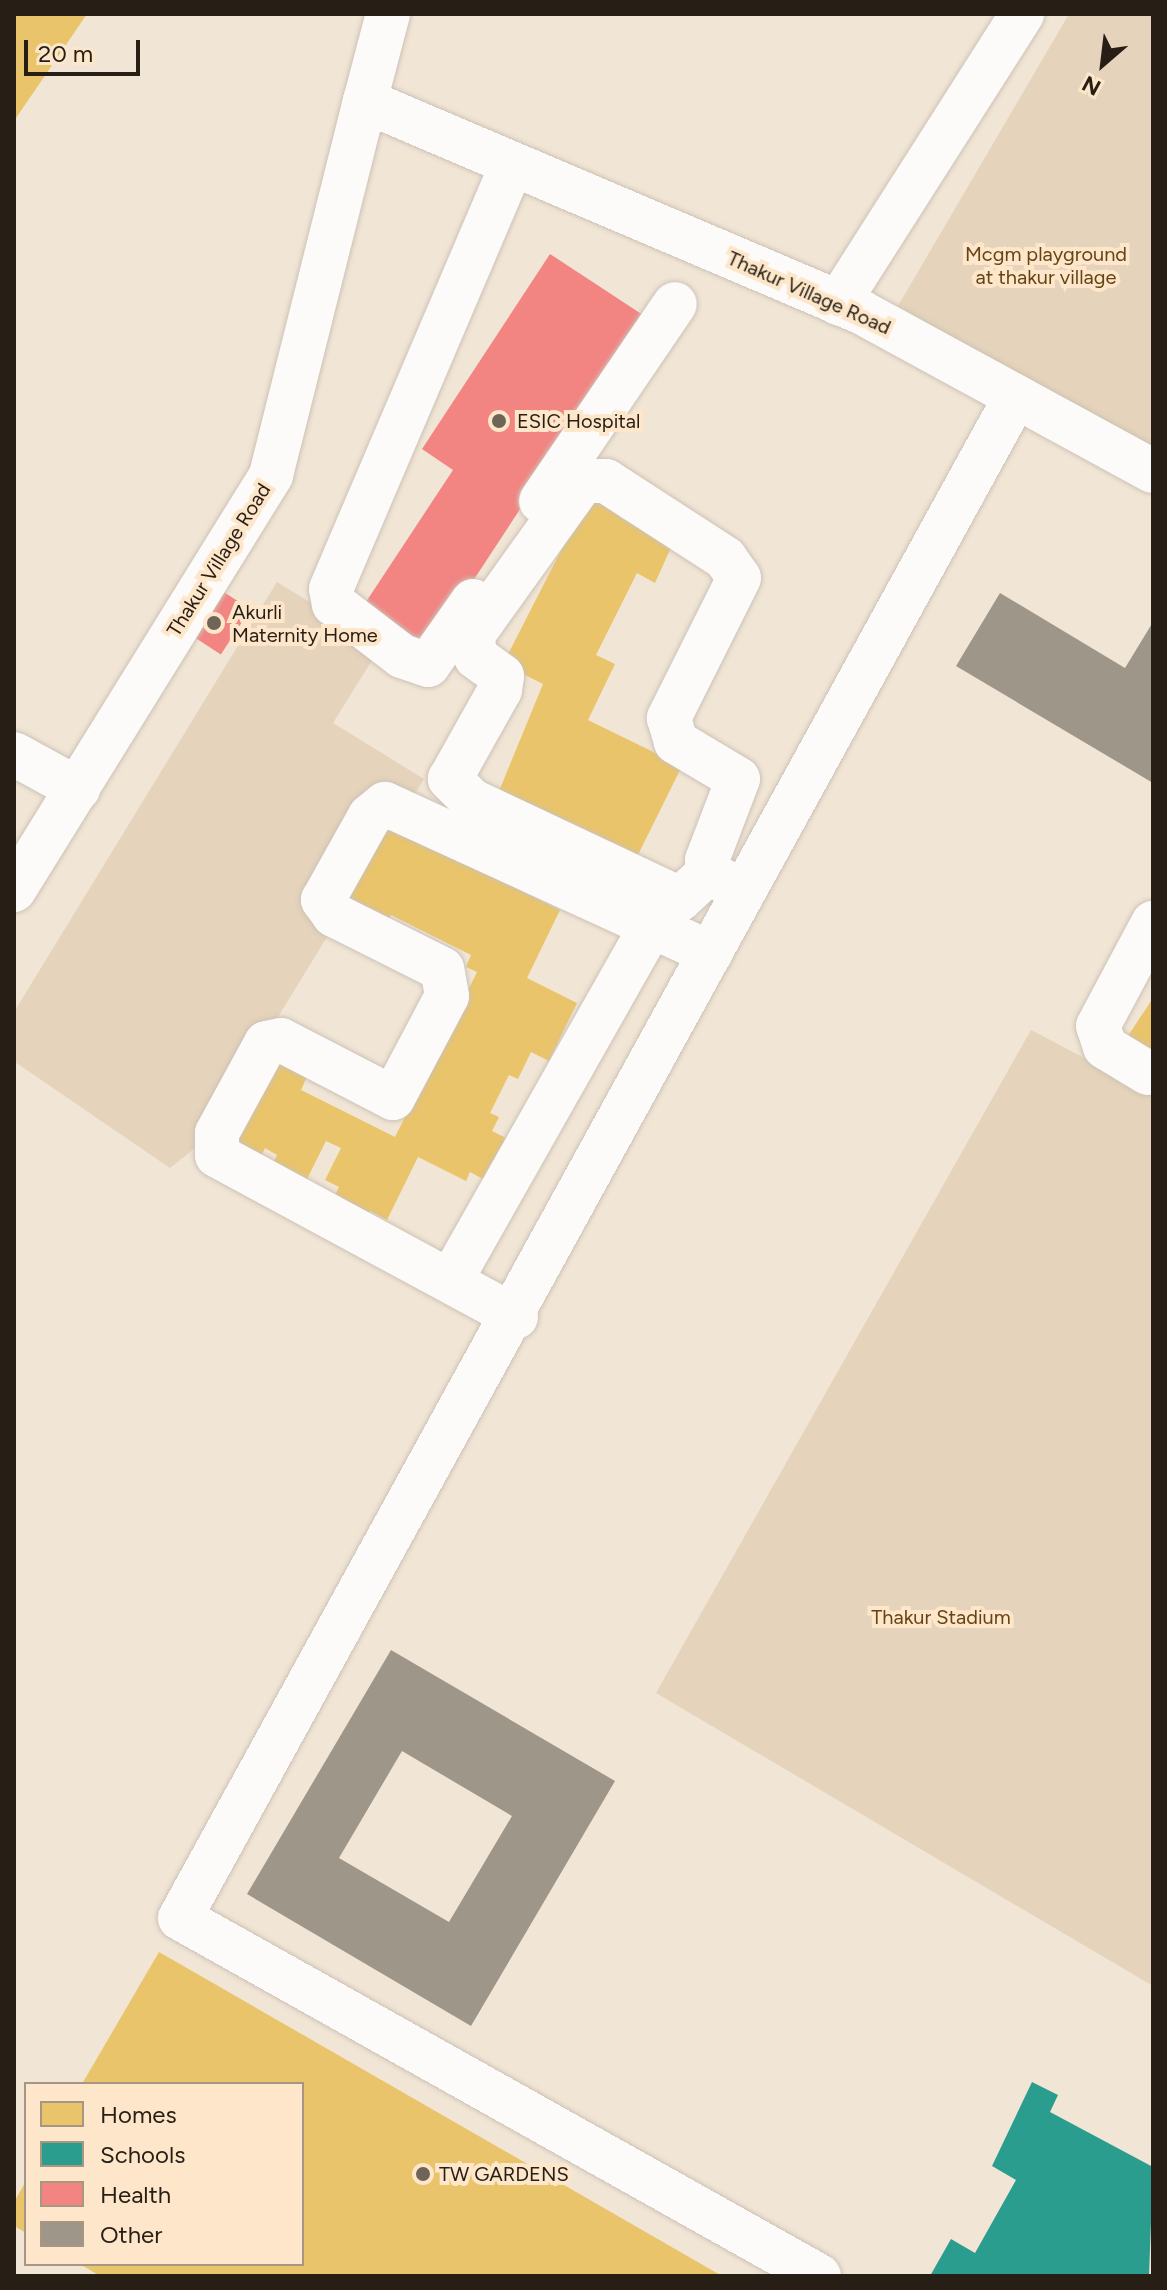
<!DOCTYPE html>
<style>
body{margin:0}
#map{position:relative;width:1167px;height:2290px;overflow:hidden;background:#f1e5d5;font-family:Figtree,sans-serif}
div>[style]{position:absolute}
.green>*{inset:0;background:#e5d3bb}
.homes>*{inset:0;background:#e9c46a}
.schools>*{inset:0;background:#2a9d8f}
.health>*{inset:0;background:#f28482;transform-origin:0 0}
.building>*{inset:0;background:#9f968a}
.roads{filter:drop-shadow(0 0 2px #ccc2b6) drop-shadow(0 0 2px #ccc2b6)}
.minor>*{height:44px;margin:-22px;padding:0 22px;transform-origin:22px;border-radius:22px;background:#fdfbf9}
.dots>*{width:22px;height:22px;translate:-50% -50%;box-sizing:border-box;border:4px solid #fde6c9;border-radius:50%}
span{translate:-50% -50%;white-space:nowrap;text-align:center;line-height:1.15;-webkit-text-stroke:8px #fde6c9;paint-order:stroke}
.park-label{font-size:20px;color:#654515}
.street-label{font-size:20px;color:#271f15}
.poi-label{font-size:20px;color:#271f15}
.left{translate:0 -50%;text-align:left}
.frame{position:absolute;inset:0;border:16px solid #271f15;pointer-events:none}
.legend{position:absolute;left:24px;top:2082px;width:280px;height:184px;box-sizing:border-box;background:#fde6c9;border:2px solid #a79681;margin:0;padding:10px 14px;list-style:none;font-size:24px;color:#271f15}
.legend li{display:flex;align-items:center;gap:16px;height:40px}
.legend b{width:40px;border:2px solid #a79681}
.north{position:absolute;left:1063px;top:24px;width:80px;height:80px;-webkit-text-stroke:6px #fde6c9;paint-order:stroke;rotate:208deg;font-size:22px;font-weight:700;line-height:32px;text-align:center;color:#271f15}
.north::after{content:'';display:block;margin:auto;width:28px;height:36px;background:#271f15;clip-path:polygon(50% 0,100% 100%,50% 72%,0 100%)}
.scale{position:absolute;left:24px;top:40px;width:116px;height:36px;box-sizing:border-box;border:4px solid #271f15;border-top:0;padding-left:10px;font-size:24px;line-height:28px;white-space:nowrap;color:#271f15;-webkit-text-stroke:6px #fde6c9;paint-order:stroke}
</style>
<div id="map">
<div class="green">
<div style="clip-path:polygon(1069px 14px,1153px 14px,1153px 451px,898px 306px)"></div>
<div style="clip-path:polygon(277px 582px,381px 646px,333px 723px,424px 779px,200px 1144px,170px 1168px,15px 1062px,14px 1012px)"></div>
<div style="clip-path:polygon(1031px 1030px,1153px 1094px,1153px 1986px,656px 1693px)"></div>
</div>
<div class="homes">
<div style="clip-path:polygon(14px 14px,87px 14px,14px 121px)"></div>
<div style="clip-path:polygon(594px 486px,626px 505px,619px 517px,673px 543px,655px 583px,637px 573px,596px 655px,615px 664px,588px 720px,682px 766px,630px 871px,497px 796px,543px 684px,503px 664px)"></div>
<div style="clip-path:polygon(385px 823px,560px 910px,527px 978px,577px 1003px,549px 1061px,531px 1052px,518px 1079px,509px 1075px,490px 1113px,499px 1117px,492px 1131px,506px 1138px,485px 1180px,470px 1172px,466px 1181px,418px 1157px,387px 1220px,370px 1211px,366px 1221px,331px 1203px,339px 1187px,325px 1180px,341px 1148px,326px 1141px,305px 1183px,271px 1167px,277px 1155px,265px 1148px,259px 1161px,221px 1147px,272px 1043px,313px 1063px,301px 1090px,395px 1137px,477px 972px,466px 967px,471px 955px,391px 915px,386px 927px,340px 904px)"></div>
<div style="clip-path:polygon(1153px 998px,1153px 1061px,1122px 1045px)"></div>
<div style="clip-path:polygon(159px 1952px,722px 2276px,100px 2276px,80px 2264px,302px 2264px,302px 2084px,82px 2084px)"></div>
<div style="clip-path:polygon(26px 2181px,26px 2233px,14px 2226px,14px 2202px)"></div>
</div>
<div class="schools">
<div style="clip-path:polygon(1032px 2082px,1058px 2095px,1050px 2112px,1153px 2167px,1149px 2276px,930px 2276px,951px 2239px,975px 2253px,1016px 2180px,992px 2166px)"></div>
</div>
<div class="health">
<div style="clip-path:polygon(550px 254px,646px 317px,427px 651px,362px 608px,453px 470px,422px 449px)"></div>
<div style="left:210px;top:583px;width:48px;height:54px;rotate:33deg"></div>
</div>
<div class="building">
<div style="clip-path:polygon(1000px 593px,1125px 668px,1153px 622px,1153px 783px,956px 666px)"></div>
<div style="clip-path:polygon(evenodd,391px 1650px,615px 1781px,471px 2026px,247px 1894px,391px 1650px,402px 1751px,512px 1816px,449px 1922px,339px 1858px,402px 1751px)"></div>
</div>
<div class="roads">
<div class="minor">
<div style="left:365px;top:101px;width:90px;rotate:-75.2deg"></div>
<div style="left:838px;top:303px;width:343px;rotate:-57.5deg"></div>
<div style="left:541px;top:501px;width:238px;rotate:-55.8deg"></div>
<div style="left:473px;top:601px;width:78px;rotate:125.1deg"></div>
<div style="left:428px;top:665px;width:28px;rotate:-161deg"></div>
<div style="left:402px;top:656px;width:86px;rotate:-142.6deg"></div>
<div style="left:334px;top:604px;width:15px;rotate:-101deg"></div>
<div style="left:331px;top:589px;width:462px;rotate:-66.9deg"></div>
<div style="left:14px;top:754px;width:73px;rotate:28.7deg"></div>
<div style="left:708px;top:873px;width:38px;rotate:137deg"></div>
<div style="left:680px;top:899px;width:231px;rotate:-154.7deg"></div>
<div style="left:471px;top:800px;width:30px;rotate:-135deg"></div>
<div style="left:450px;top:779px;width:102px;rotate:-60.7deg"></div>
<div style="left:500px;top:690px;width:14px;rotate:-82deg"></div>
<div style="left:502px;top:676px;width:32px;rotate:-144deg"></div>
<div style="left:476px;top:657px;width:21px;rotate:-101deg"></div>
<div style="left:472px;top:636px;width:191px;rotate:-54.4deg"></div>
<div style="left:583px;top:481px;width:23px"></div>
<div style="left:606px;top:481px;width:142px;rotate:32.9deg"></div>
<div style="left:725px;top:558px;width:24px;rotate:55deg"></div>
<div style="left:739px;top:578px;width:157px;rotate:116.6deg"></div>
<div style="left:669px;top:718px;width:25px;rotate:74deg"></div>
<div style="left:676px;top:742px;width:72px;rotate:30.8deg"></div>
<div style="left:738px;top:779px;width:87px;rotate:110.9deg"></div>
<div style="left:707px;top:860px;width:13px;rotate:86deg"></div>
<div style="left:708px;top:873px;width:39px;rotate:27deg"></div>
<div style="left:14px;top:890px;width:488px;rotate:-58.2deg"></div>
<div style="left:271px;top:475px;width:386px;rotate:-75.9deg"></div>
<div style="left:365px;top:101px;width:539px;rotate:23.05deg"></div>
<div style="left:861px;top:312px;width:332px;rotate:28.6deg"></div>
<div style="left:1148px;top:1073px;width:50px;rotate:-148.8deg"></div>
<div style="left:1105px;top:1047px;width:22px;rotate:-108deg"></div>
<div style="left:1098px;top:1026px;width:117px;rotate:-61.9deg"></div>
<div style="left:451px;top:1280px;width:408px;rotate:-60.5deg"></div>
<div style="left:516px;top:1317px;width:340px;rotate:-151.6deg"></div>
<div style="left:217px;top:1155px;width:22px;rotate:-90deg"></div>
<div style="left:217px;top:1133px;width:102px;rotate:-61.4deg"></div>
<div style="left:266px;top:1043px;width:15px;rotate:-11deg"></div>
<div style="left:281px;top:1040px;width:126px;rotate:27.4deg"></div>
<div style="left:393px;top:1098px;width:115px;rotate:-62.1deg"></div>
<div style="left:447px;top:996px;width:27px;rotate:-100deg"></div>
<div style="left:442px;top:969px;width:121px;rotate:-153.4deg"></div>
<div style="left:334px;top:915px;width:19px;rotate:-126deg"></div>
<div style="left:323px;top:900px;width:96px;rotate:-60.8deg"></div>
<div style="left:370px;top:816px;width:19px;rotate:-39deg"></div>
<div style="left:385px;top:804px;width:358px;rotate:24.6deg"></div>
<div style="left:819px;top:2276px;width:732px;rotate:-150.74deg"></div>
<div style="left:180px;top:1918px;width:1736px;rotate:-61.22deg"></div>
</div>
</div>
<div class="dots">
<div style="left:499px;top:421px;background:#6e6458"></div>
<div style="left:214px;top:623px;background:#6e6458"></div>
<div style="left:423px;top:2174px;background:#6e6458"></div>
</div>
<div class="park-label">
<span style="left:1046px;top:266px">Mcgm playground<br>at thakur village</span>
<span style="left:941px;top:1617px">Thakur Stadium</span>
</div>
<div class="street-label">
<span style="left:809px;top:293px;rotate:24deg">Thakur Village Road</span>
<span style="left:219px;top:560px;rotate:-58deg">Thakur Village Road</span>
</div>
<div class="poi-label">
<span class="left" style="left:517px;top:421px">ESIC Hospital</span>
<span class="left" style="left:232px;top:624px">Akurli<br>Maternity Home</span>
<span class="left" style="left:439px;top:2174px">TW GARDENS</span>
</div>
<div class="frame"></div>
<ul class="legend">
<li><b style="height:22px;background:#e9c46a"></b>Homes</li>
<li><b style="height:22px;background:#2a9d8f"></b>Schools</li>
<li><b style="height:22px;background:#f28482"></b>Health</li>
<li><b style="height:22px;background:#9f968a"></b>Other</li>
</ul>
<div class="north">N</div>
<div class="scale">20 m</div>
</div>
